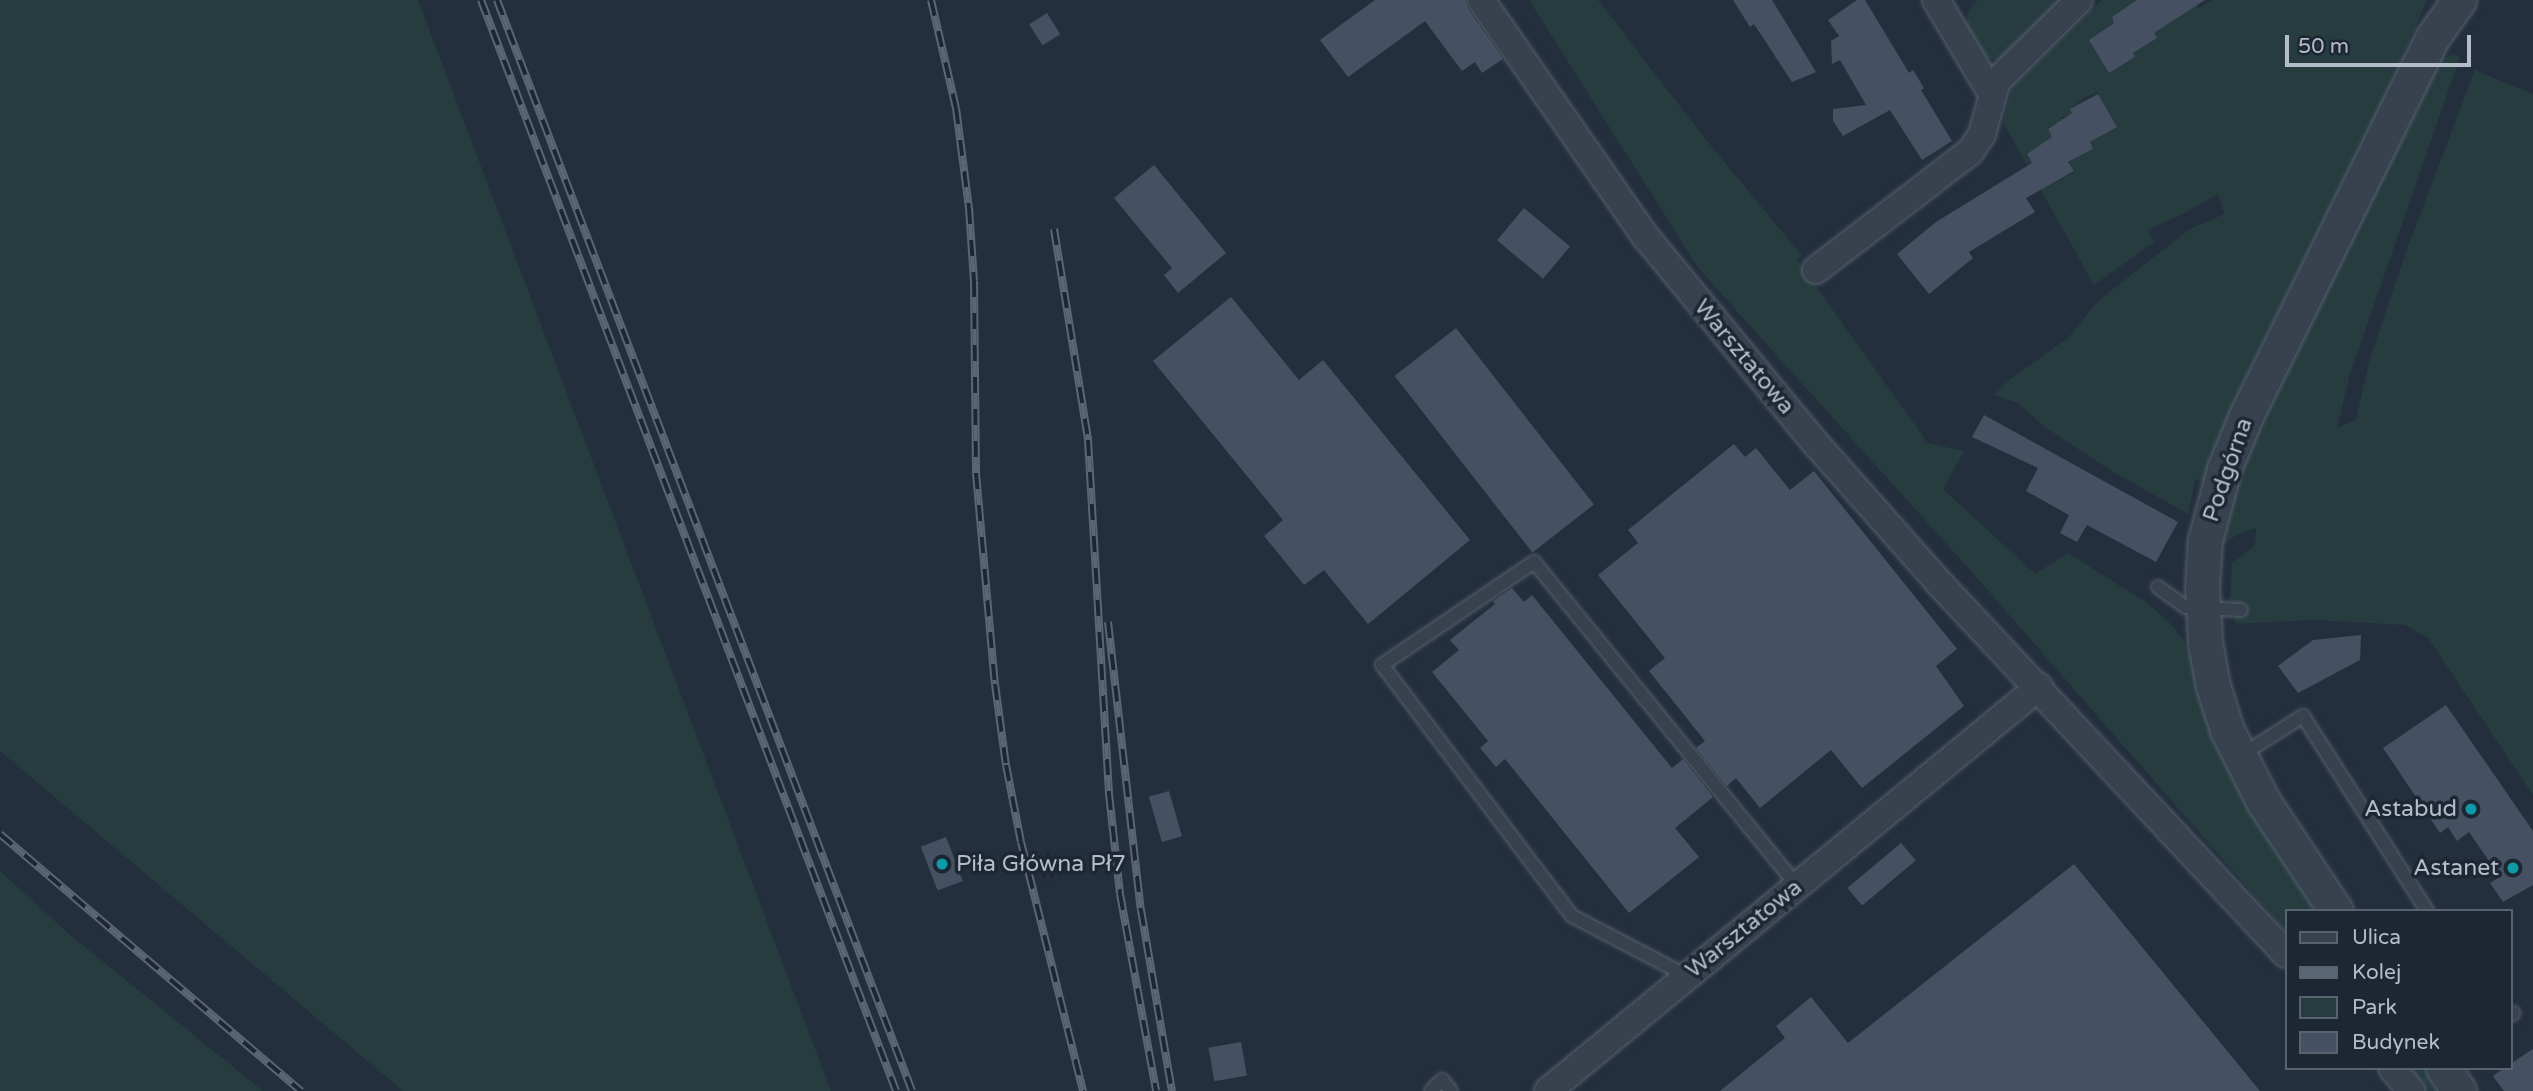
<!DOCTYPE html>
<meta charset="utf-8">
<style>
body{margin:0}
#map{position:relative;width:2533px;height:1091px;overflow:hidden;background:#242f3e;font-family:"Varela Round",sans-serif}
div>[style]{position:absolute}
.green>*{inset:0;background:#263c3f}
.building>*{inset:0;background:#455162;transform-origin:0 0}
.roads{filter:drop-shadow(0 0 2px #565f6c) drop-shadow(0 0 2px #565f6c)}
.service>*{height:12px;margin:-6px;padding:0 6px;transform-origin:6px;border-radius:6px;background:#38414e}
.minor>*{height:26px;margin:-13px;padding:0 13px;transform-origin:13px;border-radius:13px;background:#38414e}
.tertiary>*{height:33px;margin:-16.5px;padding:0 16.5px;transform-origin:16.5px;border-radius:16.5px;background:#38414e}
.rail>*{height:8px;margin-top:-4px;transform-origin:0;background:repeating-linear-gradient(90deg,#1d2633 0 16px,#5a6575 0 32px);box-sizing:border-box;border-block:2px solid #5a6575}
.dots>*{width:19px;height:19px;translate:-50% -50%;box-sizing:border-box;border:4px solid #1d2633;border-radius:50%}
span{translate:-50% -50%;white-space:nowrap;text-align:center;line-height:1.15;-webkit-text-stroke:7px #1d2633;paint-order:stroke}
.street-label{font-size:23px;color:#b4bcc9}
.poi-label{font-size:23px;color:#b4bcc9}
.right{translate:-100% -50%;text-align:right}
.left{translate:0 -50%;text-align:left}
.legend{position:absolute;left:2285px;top:909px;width:228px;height:161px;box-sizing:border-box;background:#1d2633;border:2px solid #59626f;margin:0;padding:9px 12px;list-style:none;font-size:21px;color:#b4bcc9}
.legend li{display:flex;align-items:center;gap:14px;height:35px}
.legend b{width:35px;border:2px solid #59626f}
.scale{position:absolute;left:2285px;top:35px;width:186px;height:32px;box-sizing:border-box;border:4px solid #b4bcc9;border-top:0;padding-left:9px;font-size:21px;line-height:24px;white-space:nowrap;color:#b4bcc9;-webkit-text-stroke:5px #1d2633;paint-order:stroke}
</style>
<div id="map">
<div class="green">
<div style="clip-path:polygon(0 0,418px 0,831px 1091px,403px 1091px,0 751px)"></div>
<div style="clip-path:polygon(1529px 0,1598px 0,1703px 136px,1802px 256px,1797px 260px,1928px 443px,1964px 451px,1943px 489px,2035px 574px,2068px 553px,2147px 603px,2168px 621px,2186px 644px,2218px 746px,2260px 827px,2320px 911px,2286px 911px,2286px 932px,1971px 571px,1699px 269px)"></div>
<div style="clip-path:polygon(1978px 0,2062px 0,2002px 58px,1995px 60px,1985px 57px,1966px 27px,1968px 11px)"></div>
<div style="clip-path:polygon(evenodd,2102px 0,2137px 0,2112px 17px,2114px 23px,2089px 40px,2109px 73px,2135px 57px,2133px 53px,2156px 38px,2154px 33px,2194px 0,2199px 8px,2213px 0,2427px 0,2383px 101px,2242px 385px,2203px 484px,2196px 478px,2188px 514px,2110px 470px,2045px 427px,2018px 403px,1994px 395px,2008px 381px,2069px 337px,2099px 300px,2190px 229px,2224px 214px,2218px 194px,2183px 214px,2148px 230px,2154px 242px,2094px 285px,2003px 122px,2013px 86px,2102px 0,2097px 92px,2117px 127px,2090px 142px,2093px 149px,2068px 162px,2074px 172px,2047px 187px,2027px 155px,2052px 137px,2048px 128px,2062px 121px,2061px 118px,2072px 113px,2070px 109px,2084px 98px,2097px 92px)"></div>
<div style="clip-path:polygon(2453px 54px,2460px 57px,2350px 374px,2337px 428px,2356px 420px,2370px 358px,2407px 249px,2475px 70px,2533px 94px,2533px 795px,2428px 638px,2405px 625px,2314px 620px,2236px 624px,2230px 600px,2232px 563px,2255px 545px,2256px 528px,2236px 535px,2222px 546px,2238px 480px,2278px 381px,2404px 124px,2441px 59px)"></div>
<div style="clip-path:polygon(0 871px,70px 935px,263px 1091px,0 1091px)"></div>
<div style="clip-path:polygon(2405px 1068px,2427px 1068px,2442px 1091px,2425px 1091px)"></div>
</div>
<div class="building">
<div style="clip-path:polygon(1375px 0,1465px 0,1468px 9px,1503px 59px,1482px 73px,1475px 62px,1462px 71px,1425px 21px,1348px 77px,1320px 40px)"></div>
<div style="clip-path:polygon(1733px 0,1772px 0,1816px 72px,1792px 82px,1754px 24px,1750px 27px)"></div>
<div style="clip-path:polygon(1857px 0,1865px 0,1909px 73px,1913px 70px,1924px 88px,1921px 90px,1952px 141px,1922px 160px,1890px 110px,1843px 136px,1833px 121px,1833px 109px,1866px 105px,1840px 60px,1832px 64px,1831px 41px,1839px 36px,1828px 20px)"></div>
<div style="clip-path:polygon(2137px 0,2205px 0,2154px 33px,2157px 38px,2133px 53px,2135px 57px,2109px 73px,2089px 40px,2114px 23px,2112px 17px)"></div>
<div style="left:1047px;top:13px;width:25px;height:21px;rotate:58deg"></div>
<div style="clip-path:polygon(2098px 94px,2117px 127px,2090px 142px,2093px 149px,2068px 162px,2074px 171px,2026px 198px,2035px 212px,1969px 252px,1973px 258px,1929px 294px,1897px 254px,1936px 222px,2032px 163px,2027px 154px,2052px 137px,2048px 129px,2072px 113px,2070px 109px)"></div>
<div style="clip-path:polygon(1154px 165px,1226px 253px,1178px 293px,1164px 275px,1172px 268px,1114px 198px)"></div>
<div style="left:1524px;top:208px;width:60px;height:42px;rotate:40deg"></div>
<div style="clip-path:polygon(1231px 297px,1299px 380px,1323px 360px,1470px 540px,1368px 624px,1324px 570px,1304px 585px,1264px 536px,1283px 520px,1153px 361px)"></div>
<div style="left:1456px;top:328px;width:224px;height:78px;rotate:52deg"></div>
<div style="clip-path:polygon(1984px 415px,2178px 522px,2156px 562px,2087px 525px,2077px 542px,2060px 533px,2069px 515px,2026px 491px,2038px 468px,1972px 437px)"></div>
<div style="clip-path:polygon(1734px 444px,1745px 457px,1756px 448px,1790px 490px,1814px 471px,1957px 649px,1936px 666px,1964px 706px,1862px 788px,1831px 750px,1760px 808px,1736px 778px,1727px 786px,1696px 748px,1705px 741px,1649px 671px,1665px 658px,1598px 575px,1638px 543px,1628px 530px)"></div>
<div style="clip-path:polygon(1512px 588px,1524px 602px,1532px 595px,1672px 768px,1683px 759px,1713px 797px,1675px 828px,1699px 857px,1629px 913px,1505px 759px,1496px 767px,1480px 748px,1488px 741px,1432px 672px,1459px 650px,1450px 640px,1495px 604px,1493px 601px)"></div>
<div style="clip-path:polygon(2361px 635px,2360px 660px,2298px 693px,2278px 666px,2313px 640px)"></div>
<div style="clip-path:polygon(2446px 705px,2533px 831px,2533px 885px,2503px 902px,2490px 883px,2498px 878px,2498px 874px,2469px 832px,2457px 841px,2448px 827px,2440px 833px,2383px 748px)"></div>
<div style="left:1169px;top:791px;width:47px;height:21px;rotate:74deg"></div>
<div style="left:946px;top:837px;width:47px;height:27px;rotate:69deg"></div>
<div style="left:1901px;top:843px;width:23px;height:70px;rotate:50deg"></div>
<div style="clip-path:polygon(2074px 864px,2260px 1091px,1720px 1091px,1785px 1038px,1776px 1026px,1811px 997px,1848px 1043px)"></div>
<div style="left:1241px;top:1042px;width:34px;height:33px;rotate:80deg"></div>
<div style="clip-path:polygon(2533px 1049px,2533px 1091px,2504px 1091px,2493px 1076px,2504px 1068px,2510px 1068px,2510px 1064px)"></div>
</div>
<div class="roads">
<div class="service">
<div style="left:2158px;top:587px;width:34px;rotate:36deg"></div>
<div style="left:2186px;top:607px;width:55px;rotate:3.1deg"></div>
<div style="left:2240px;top:756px;width:75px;rotate:-32.4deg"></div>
<div style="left:2303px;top:716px;width:231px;rotate:57.5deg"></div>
<div style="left:1687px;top:976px;width:130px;rotate:-152.4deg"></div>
<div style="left:1572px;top:916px;width:315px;rotate:-127.1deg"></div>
<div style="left:1382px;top:665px;width:184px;rotate:-34.1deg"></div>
<div style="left:1534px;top:562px;width:417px;rotate:50.9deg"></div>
<div style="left:2510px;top:1015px;width:4px;rotate:-27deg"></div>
<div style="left:1431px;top:1091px;width:16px;rotate:-45deg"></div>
<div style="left:1442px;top:1080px;width:14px;rotate:51deg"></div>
</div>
<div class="minor">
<div style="left:1481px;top:0;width:289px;rotate:55.2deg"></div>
<div style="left:1646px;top:237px;width:260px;rotate:50.6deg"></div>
<div style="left:1811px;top:438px;width:196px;rotate:48.5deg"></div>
<div style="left:1941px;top:585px;width:505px;rotate:46.93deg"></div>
<div style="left:1936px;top:0;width:109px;rotate:59.2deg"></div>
<div style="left:1816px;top:270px;width:194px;rotate:-37.5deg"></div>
<div style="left:1970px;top:152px;width:22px;rotate:-56deg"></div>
<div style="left:1982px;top:134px;width:55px;rotate:-74.2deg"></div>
<div style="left:1997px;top:81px;width:115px;rotate:-44.6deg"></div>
<div style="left:2392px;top:1068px;width:30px;rotate:50deg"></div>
<div style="left:1548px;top:1091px;width:636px;rotate:-39.45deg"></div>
</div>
<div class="tertiary">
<div style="left:2336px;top:911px;width:132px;rotate:-123.6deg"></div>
<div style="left:2263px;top:801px;width:80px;rotate:-116.9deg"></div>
<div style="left:2227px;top:730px;width:46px;rotate:-107.7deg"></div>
<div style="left:2213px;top:686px;width:45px;rotate:-100.3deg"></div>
<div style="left:2205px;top:642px;width:56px;rotate:-93.1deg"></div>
<div style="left:2202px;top:586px;width:46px;rotate:-86.3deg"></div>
<div style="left:2205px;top:540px;width:73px;rotate:-75deg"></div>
<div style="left:2224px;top:469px;width:57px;rotate:-67.5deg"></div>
<div style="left:2246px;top:416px;width:421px;rotate:-63.8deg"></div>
<div style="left:2432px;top:38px;width:47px;rotate:-54.6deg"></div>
<div style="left:2443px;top:1068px;width:28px;rotate:55deg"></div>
</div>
</div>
<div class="rail">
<div style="left:481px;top:0;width:1167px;rotate:69.17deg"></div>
<div style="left:497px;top:0;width:1167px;rotate:69.17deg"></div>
<div style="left:931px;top:0;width:111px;rotate:77deg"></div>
<div style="left:956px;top:108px;width:101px;rotate:82.6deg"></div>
<div style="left:969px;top:208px;width:73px;rotate:86.1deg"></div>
<div style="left:974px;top:281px;width:192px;rotate:89.4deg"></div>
<div style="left:976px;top:473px;width:212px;rotate:84.9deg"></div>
<div style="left:995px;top:684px;width:82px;rotate:82.3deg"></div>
<div style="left:1006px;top:765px;width:78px;rotate:79deg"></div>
<div style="left:1021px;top:842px;width:257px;rotate:76deg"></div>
<div style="left:1054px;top:229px;width:214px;rotate:80.8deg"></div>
<div style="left:1088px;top:440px;width:355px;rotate:86.6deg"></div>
<div style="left:1109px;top:794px;width:101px;rotate:83.7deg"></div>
<div style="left:1120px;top:894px;width:200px;rotate:79.6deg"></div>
<div style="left:1108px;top:622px;width:290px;rotate:83.5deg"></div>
<div style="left:1141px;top:910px;width:184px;rotate:80.3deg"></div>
<div style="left:0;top:834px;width:396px;rotate:40.5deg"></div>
</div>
<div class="dots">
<div style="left:2471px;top:809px;background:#0f9aa8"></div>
<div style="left:942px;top:864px;background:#0f9aa8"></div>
<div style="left:2513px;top:868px;background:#0f9aa8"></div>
</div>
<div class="street-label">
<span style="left:1744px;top:357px;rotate:50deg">Warsztatowa</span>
<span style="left:2228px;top:470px;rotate:-71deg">Podgórna</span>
<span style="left:1744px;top:929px;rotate:-39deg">Warsztatowa</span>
</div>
<div class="poi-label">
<span class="right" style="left:2457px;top:809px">Astabud</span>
<span class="left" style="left:956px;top:864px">Piła Główna Pł7</span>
<span class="right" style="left:2499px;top:868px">Astanet</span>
</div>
<ul class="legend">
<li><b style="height:9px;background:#38414e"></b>Ulica</li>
<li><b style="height:9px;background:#5a6575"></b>Kolej</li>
<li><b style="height:19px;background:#263c3f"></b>Park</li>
<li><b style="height:19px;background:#455162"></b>Budynek</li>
</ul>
<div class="scale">50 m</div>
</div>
